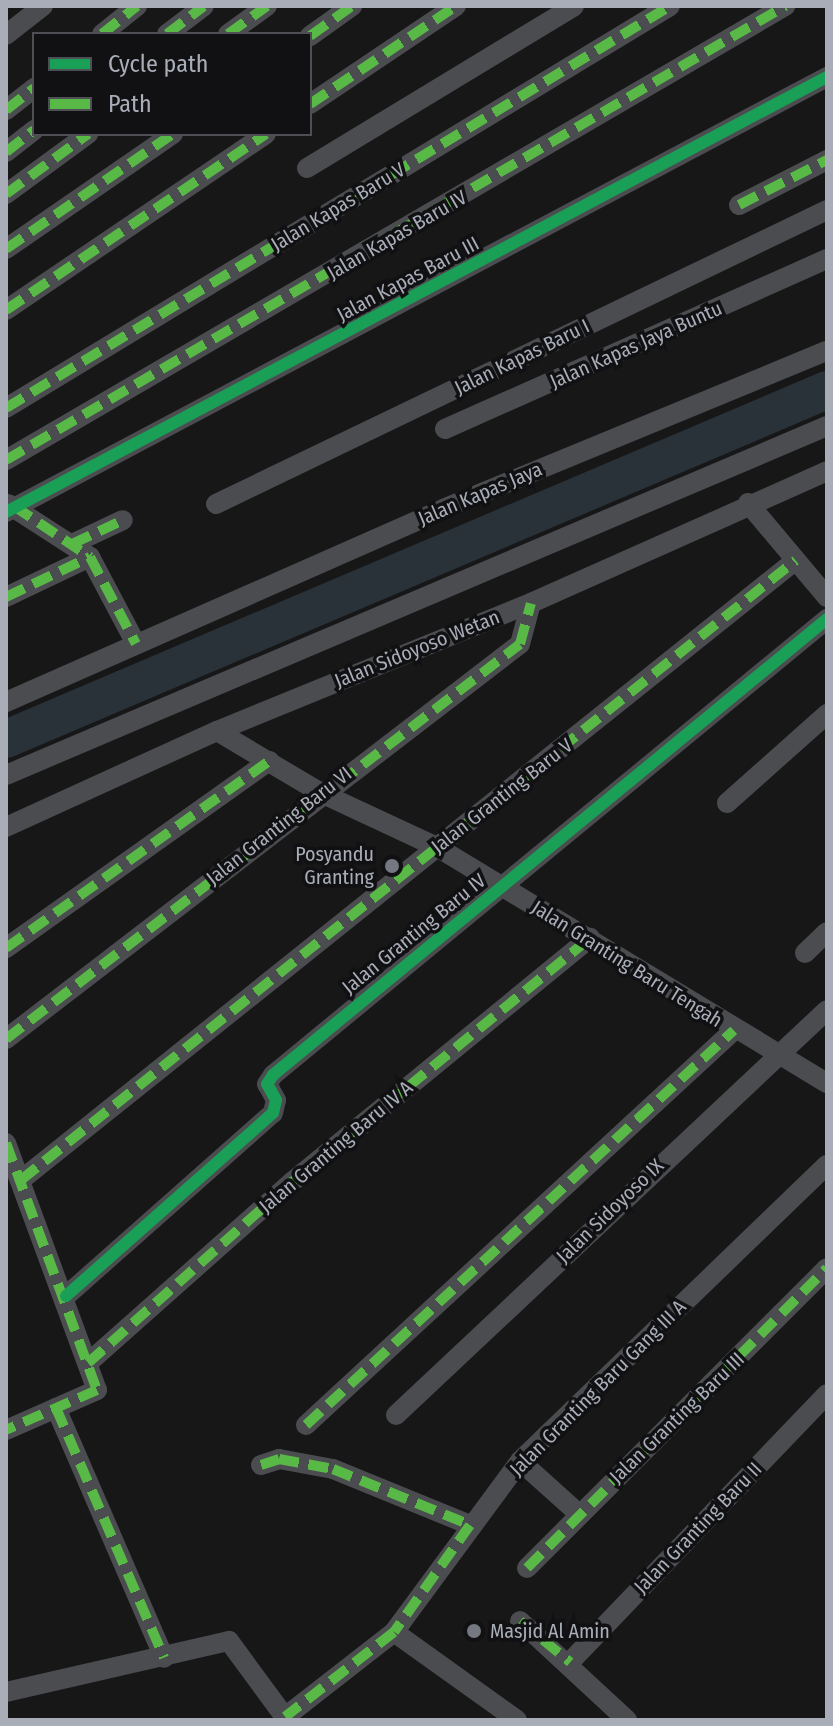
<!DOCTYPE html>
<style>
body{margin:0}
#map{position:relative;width:833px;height:1726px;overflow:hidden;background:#171717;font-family:"Fira Sans Condensed",sans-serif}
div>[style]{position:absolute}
.river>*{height:38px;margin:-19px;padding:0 19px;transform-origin:19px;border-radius:19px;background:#2a3239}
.street>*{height:20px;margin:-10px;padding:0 10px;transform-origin:10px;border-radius:10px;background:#4b4c50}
.quiet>*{height:10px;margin-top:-5px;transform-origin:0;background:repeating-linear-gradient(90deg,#58b947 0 20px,transparent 0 30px)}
.cycleway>*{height:12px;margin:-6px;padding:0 6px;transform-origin:6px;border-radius:6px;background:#1a9f57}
.dots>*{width:22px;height:22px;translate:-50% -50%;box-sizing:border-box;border:4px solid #111113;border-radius:50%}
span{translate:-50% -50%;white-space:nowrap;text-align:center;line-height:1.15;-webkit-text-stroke:7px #111113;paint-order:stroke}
.street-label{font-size:20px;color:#a8adb8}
.poi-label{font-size:20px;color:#a8adb8}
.right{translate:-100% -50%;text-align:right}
.left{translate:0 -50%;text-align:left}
.frame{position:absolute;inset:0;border:8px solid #a8adb8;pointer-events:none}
.legend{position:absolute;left:32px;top:32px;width:280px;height:104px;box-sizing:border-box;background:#111113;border:2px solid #4d4f55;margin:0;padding:10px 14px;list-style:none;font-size:24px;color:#a8adb8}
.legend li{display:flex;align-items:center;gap:16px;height:40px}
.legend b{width:40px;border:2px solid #4d4f55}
</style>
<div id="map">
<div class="river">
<div style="left:6px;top:739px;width:892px;rotate:-23.03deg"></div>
</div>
<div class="street">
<div style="left:102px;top:34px;width:45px;rotate:-38.7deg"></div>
<div style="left:167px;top:34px;width:46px;rotate:-37.1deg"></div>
<div style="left:228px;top:34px;width:48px;rotate:-35.7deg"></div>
<div style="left:6px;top:35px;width:47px;rotate:-38.1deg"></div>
<div style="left:310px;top:36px;width:52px;rotate:-35.5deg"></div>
<div style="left:310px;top:104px;width:176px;rotate:-33.9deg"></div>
<div style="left:6px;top:110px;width:36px;rotate:-38deg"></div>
<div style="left:6px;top:152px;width:36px;rotate:-38deg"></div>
<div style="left:307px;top:168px;width:312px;rotate:-31.2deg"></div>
<div style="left:6px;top:194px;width:102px;rotate:-36.2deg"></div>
<div style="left:739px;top:205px;width:99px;rotate:-27.1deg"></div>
<div style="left:6px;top:249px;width:203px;rotate:-34.6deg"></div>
<div style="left:6px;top:310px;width:314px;rotate:-34.1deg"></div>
<div style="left:6px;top:408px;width:776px;rotate:-31.19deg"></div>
<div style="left:445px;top:429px;width:418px;rotate:-24deg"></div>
<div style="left:6px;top:460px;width:902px;rotate:-30.23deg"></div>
<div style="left:748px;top:503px;width:123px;rotate:50deg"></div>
<div style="left:8px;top:504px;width:98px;rotate:32.9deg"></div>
<div style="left:90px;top:557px;width:98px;rotate:62.1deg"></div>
<div style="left:216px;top:504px;width:678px;rotate:-25.7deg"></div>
<div style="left:6px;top:512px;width:929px;rotate:-27.92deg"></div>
<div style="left:72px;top:544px;width:56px;rotate:-25.2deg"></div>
<div style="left:6px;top:597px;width:93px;rotate:-25.5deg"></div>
<div style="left:6px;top:702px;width:478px;rotate:-23.8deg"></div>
<div style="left:443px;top:509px;width:415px;rotate:-22.4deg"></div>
<div style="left:217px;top:731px;width:121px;rotate:30.8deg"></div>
<div style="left:321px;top:793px;width:128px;rotate:25deg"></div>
<div style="left:437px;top:847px;width:456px;rotate:31.2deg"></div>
<div style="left:6px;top:775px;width:892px;rotate:-23.03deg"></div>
<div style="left:727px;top:803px;width:134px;rotate:-41.7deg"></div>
<div style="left:6px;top:827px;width:232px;rotate:-24.5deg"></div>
<div style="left:217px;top:731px;width:339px;rotate:-22.2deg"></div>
<div style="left:531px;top:603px;width:324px;rotate:-24deg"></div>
<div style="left:6px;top:948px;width:323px;rotate:-35.4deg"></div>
<div style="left:805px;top:953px;width:30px;rotate:-44deg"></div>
<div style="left:6px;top:1039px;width:648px;rotate:-37.54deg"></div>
<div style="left:520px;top:644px;width:42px;rotate:-75deg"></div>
<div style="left:6px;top:1143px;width:263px;rotate:69.8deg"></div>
<div style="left:97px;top:1390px;width:99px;rotate:156.3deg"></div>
<div style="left:21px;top:1180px;width:992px;rotate:-38.66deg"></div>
<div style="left:66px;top:1296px;width:276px;rotate:-41.5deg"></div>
<div style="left:273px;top:1113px;width:13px;rotate:-77deg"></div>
<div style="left:276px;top:1100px;width:18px;rotate:-119deg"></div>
<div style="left:267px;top:1084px;width:11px;rotate:-56deg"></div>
<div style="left:273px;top:1075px;width:718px;rotate:-39.46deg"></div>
<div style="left:88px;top:1363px;width:274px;rotate:-41.6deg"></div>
<div style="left:293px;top:1181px;width:384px;rotate:-39.3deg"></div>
<div style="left:56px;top:1408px;width:272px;rotate:66.6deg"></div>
<div style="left:396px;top:1415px;width:591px;rotate:-43.22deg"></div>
<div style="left:306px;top:1425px;width:582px;rotate:-42.7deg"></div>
<div style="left:520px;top:1461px;width:78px;rotate:41.9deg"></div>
<div style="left:261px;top:1465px;width:19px;rotate:-18deg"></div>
<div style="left:279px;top:1459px;width:55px;rotate:10.5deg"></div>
<div style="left:333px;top:1469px;width:148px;rotate:22.2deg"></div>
<div style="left:527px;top:1568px;width:424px;rotate:-45deg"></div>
<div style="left:520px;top:1621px;width:146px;rotate:42.8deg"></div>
<div style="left:394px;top:1632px;width:151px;rotate:35.6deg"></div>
<div style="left:570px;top:1662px;width:371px;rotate:-46.2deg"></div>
<div style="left:6px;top:1692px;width:229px;rotate:-12.9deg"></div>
<div style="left:229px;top:1641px;width:98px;rotate:53.7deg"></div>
<div style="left:285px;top:1717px;width:138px;rotate:-37.9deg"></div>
<div style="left:394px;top:1632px;width:212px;rotate:-53.6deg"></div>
<div style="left:520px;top:1461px;width:426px;rotate:-44deg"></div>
</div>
<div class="quiet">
<div style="left:102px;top:34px;width:45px;rotate:-38.7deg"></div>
<div style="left:167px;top:34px;width:46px;rotate:-37.1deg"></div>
<div style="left:228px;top:34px;width:48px;rotate:-35.7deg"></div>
<div style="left:310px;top:36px;width:52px;rotate:-35.5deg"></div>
<div style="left:310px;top:104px;width:176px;rotate:-33.9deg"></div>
<div style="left:6px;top:110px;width:36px;rotate:-38deg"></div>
<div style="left:6px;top:152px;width:36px;rotate:-38deg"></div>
<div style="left:6px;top:194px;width:102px;rotate:-36.2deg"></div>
<div style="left:739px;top:205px;width:99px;rotate:-27.1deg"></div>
<div style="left:6px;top:249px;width:203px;rotate:-34.6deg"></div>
<div style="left:6px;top:310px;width:314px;rotate:-34.1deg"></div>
<div style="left:6px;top:408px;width:776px;rotate:-31.19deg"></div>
<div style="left:6px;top:460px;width:902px;rotate:-30.23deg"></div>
<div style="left:14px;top:506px;width:92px;rotate:33.9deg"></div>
<div style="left:90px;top:557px;width:98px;rotate:62.1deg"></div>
<div style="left:72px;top:544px;width:56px;rotate:-25.2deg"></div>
<div style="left:6px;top:597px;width:93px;rotate:-25.5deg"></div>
<div style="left:6px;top:948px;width:323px;rotate:-35.4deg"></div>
<div style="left:6px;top:1039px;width:648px;rotate:-37.54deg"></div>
<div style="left:520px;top:644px;width:42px;rotate:-75deg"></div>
<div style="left:6px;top:1143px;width:263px;rotate:69.8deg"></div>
<div style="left:97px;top:1390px;width:99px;rotate:156.3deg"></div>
<div style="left:21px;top:1180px;width:992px;rotate:-38.66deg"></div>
<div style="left:88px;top:1363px;width:274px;rotate:-41.6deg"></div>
<div style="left:293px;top:1181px;width:384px;rotate:-39.3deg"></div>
<div style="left:56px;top:1408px;width:272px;rotate:66.6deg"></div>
<div style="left:306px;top:1425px;width:582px;rotate:-42.7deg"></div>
<div style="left:261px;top:1465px;width:19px;rotate:-18deg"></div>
<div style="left:279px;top:1459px;width:55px;rotate:10.5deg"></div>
<div style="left:333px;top:1469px;width:148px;rotate:22.2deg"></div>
<div style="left:470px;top:1525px;width:131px;rotate:125.4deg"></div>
<div style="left:394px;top:1632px;width:138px;rotate:142.1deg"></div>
<div style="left:527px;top:1568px;width:424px;rotate:-45deg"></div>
<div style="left:520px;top:1621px;width:65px;rotate:39.4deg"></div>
</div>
<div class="cycleway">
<div style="left:6px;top:512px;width:929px;rotate:-27.92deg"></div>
<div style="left:66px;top:1296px;width:276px;rotate:-41.5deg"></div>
<div style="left:273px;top:1113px;width:13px;rotate:-77deg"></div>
<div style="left:276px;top:1100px;width:18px;rotate:-119deg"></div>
<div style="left:267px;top:1084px;width:11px;rotate:-56deg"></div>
<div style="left:273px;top:1075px;width:718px;rotate:-39.46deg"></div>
</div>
<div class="dots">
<div style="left:392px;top:866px;background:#757880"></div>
<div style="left:474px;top:1631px;background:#757880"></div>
</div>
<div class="street-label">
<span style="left:338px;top:207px;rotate:-31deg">Jalan Kapas Baru V</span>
<span style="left:397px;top:235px;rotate:-30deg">Jalan Kapas Baru IV</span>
<span style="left:408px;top:279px;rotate:-28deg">Jalan Kapas Baru III</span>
<span style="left:636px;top:345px;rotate:-24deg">Jalan Kapas Jaya Buntu</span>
<span style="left:522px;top:357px;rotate:-26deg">Jalan Kapas Baru I</span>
<span style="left:480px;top:494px;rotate:-23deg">Jalan Kapas Jaya</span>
<span style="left:417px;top:649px;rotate:-22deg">Jalan Sidoyoso Wetan</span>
<span style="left:502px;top:796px;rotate:-38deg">Jalan Granting Baru V</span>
<span style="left:279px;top:826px;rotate:-38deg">Jalan Granting Baru VI</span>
<span style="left:414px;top:934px;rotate:-39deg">Jalan Granting Baru IV</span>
<span style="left:627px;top:964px;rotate:32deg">Jalan Granting Baru Tengah</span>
<span style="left:336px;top:1147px;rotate:-40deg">Jalan Granting Baru IV A</span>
<span style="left:610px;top:1211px;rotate:-44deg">Jalan Sidoyoso IX</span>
<span style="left:598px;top:1388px;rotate:-45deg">Jalan Granting Baru Gang III A</span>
<span style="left:677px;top:1418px;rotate:-44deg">Jalan Granting Baru III</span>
<span style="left:698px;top:1528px;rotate:-46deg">Jalan Granting Baru II</span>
</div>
<div class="poi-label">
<span class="right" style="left:374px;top:866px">Posyandu<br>Granting</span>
<span class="left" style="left:490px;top:1631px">Masjid Al Amin</span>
</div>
<div class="frame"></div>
<ul class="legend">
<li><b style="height:10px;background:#1a9f57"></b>Cycle path</li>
<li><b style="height:10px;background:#58b947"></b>Path</li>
</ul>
</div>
